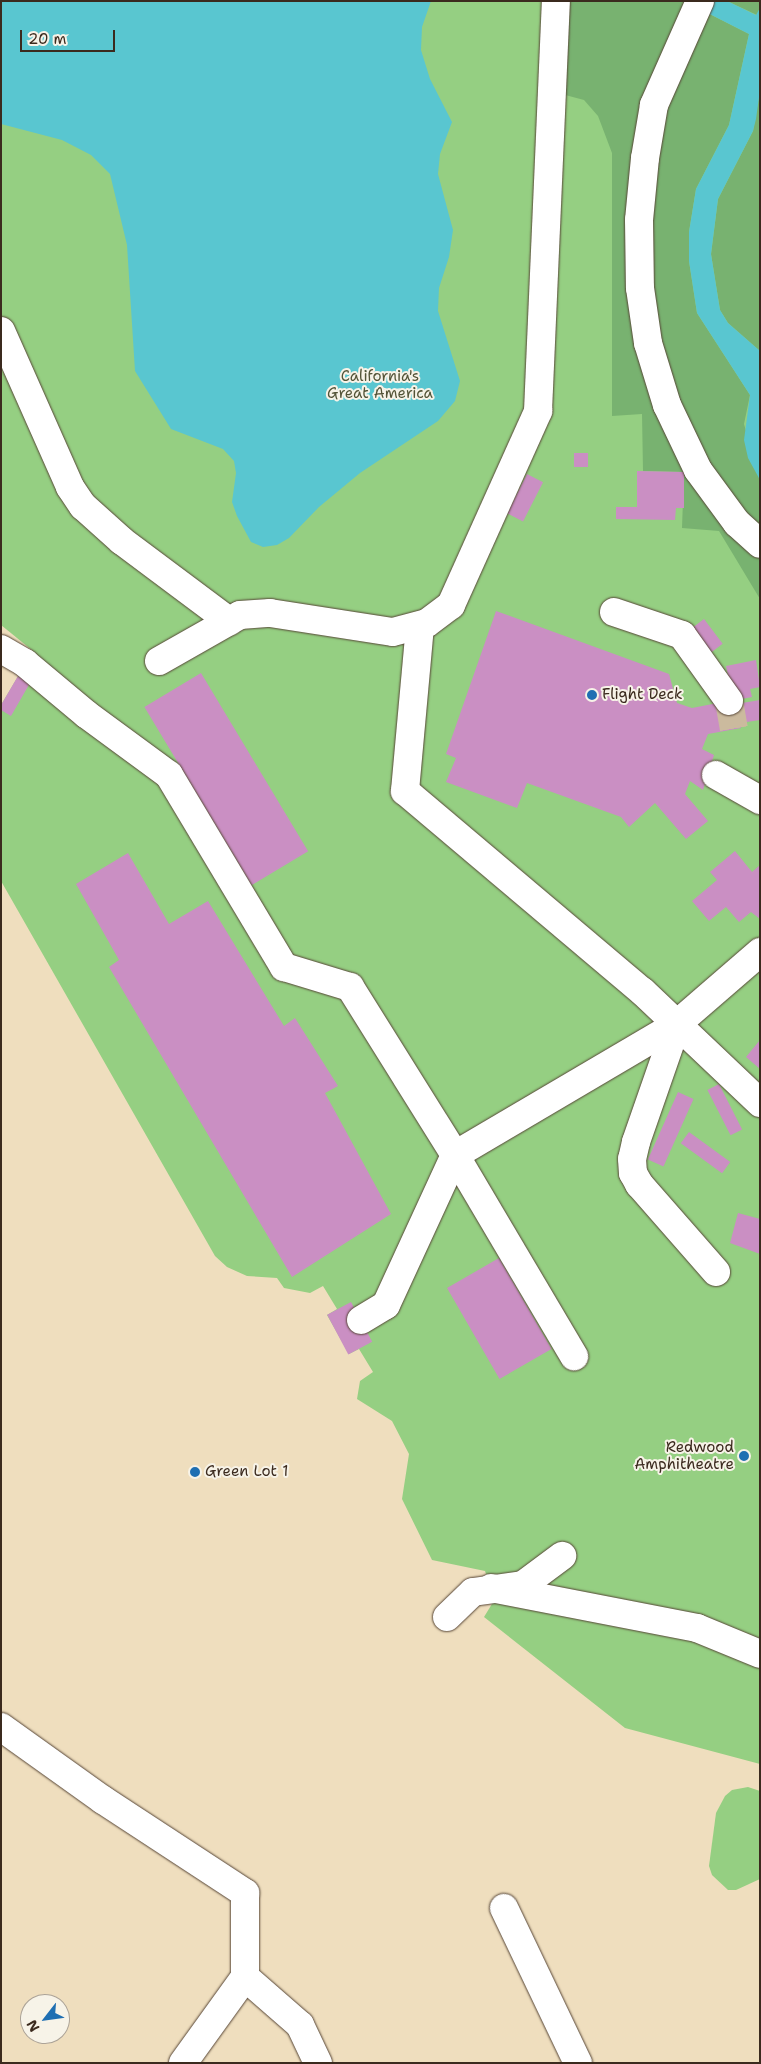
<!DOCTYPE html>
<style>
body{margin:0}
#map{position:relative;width:761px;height:2064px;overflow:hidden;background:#efdebe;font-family:"Shantell Sans",sans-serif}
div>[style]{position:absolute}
.green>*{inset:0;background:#95cf82}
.forest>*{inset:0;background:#78b270}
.water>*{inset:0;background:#59c6d0}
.building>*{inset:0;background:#ca8fc3;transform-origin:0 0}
.minor-tunnel>*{height:28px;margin-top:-14px;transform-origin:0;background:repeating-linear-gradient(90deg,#cbba9e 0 28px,transparent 0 42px)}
.roads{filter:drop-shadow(0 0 1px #564536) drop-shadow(0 0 1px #564536)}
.minor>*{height:28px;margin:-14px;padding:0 14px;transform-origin:14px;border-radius:14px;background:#fff}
.dots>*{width:14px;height:14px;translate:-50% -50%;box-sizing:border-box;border:2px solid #f7f3e8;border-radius:50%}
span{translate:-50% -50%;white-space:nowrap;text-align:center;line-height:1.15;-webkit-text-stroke:4px #f7f3e8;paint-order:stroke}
.park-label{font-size:15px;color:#525337}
.poi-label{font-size:15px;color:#3b2a1e}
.left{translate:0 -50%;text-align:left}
.right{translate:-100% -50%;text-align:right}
.frame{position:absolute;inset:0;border:2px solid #3b2a1e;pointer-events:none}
.north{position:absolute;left:20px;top:1994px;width:50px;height:50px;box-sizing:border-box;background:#f7f3e8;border:1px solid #aca397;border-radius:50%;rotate:240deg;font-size:14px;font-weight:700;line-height:20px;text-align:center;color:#3b2a1e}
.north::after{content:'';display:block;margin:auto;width:18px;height:22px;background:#1f6fb2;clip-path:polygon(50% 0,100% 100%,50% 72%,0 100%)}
.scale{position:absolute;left:20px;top:30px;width:95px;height:22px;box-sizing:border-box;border:2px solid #3b2a1e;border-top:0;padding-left:6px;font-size:15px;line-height:18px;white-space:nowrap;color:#3b2a1e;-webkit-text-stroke:4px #f7f3e8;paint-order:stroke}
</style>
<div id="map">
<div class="green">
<div style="clip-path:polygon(1px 1px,760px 1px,760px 1764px,625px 1728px,484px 1617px,495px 1599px,485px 1571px,432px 1560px,402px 1499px,409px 1454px,392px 1421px,357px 1399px,360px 1381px,373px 1372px,359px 1349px,349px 1354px,327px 1315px,337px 1309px,323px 1286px,310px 1293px,284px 1288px,277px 1278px,247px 1276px,227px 1267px,215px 1256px,1px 881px,1px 705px,33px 651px,1px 625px)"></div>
<div style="clip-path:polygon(748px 1787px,760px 1791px,760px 1879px,736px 1890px,728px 1890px,712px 1875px,709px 1866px,716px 1813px,725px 1796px,732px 1790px)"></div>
</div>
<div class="forest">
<div style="clip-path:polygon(556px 1px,684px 1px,749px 34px,729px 125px,696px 189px,689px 232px,689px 261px,697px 313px,750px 395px,744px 424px,760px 480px,760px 599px,719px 531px,682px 528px,684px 472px,643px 471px,642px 414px,612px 416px,612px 153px,598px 116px,584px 100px,554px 92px)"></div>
<div style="clip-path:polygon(727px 1px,760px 1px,760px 8px,757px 15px)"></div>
<div style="clip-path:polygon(760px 90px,760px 351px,728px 323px,720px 310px,711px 254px,718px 199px,753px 131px)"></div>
</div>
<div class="water">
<div style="clip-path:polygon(1px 1px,431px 1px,422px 27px,421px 50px,430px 79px,452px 122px,440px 154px,438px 174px,453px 230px,449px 257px,439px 288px,438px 311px,460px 381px,455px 401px,438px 421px,360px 473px,319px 507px,289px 538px,277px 545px,263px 547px,251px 542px,237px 516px,232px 502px,236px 473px,234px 461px,223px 449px,171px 429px,135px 371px,127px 245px,110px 174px,91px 155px,62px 140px,1px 124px)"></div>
<div style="clip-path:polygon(684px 1px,727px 1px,756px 15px,760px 8px,760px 90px,756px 119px,753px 131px,718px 199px,711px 254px,720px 310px,728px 323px,760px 351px,760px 480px,748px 458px,744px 440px,750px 395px,697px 313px,689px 261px,689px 232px,696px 189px,729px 125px,749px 34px)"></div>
</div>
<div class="building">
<div style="left:588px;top:453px;width:14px;height:14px;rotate:90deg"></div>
<div style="clip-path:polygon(637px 471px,684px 472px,684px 508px,676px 508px,675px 520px,616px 519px,616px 507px,637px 507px)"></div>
<div style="left:527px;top:474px;width:18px;height:44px;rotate:27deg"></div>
<div style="clip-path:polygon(496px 611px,669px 674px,677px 703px,692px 708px,733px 700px,726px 666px,756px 660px,760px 687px,750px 689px,752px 697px,736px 700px,736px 704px,760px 700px,760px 720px,740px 723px,741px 728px,708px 734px,702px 749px,714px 755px,703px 790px,690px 781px,685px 794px,708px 821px,686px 839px,655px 803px,629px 827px,621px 817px,527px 783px,517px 808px,446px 782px,456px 758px,446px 754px)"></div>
<div style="left:704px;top:619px;width:31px;height:19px;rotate:53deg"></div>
<div style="left:201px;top:673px;width:208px;height:66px;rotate:59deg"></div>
<div style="clip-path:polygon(18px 676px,30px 683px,11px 716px,1px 710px,1px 705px)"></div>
<div style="clip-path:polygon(735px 851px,752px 872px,760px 865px,760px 919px,751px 912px,739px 922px,726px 907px,709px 921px,692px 901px,717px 880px,710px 872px)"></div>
<div style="clip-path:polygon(128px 853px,169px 924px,208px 901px,284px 1026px,295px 1018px,338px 1086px,325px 1093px,391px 1214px,292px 1277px,109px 967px,119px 960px,76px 884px)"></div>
<div style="clip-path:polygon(760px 1040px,760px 1069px,746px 1057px)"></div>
<div style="left:719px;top:1084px;width:51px;height:13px;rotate:63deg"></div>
<div style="left:678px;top:1092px;width:17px;height:74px;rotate:24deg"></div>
<div style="left:689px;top:1132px;width:51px;height:14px;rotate:36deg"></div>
<div style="clip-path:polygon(738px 1213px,760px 1219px,760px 1254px,730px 1243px)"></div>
<div style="left:499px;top:1258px;width:105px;height:60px;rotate:60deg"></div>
<div style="left:351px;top:1302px;width:45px;height:27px;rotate:62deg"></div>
</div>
<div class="minor-tunnel">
<div style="left:729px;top:701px;width:28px;rotate:80deg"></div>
</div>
<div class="roads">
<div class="minor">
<div style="left:700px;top:1px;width:114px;rotate:113.9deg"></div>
<div style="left:654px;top:105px;width:54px;rotate:99.6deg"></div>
<div style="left:645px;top:158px;width:62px;rotate:95.5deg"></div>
<div style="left:639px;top:220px;width:68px;rotate:89.2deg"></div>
<div style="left:640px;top:288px;width:56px;rotate:81.7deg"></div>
<div style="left:648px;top:343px;width:65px;rotate:73deg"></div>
<div style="left:667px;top:405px;width:72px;rotate:64.5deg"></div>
<div style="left:698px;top:470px;width:66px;rotate:53.7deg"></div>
<div style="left:737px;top:523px;width:31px;rotate:42deg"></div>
<div style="left:1px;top:331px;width:171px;rotate:66.1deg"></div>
<div style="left:70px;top:487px;width:23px;rotate:56deg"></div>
<div style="left:83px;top:506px;width:52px;rotate:41.9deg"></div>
<div style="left:122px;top:541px;width:134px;rotate:36.8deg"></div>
<div style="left:614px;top:612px;width:72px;rotate:18.7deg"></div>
<div style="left:682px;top:635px;width:81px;rotate:54.5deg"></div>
<div style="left:420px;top:626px;width:166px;rotate:95.2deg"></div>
<div style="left:405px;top:791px;width:310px;rotate:40.2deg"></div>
<div style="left:642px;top:991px;width:163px;rotate:43.5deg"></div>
<div style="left:1px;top:649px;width:28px;rotate:30deg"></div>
<div style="left:25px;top:663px;width:80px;rotate:39.9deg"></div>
<div style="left:86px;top:714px;width:103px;rotate:36.3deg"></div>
<div style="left:169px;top:775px;width:224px;rotate:59.1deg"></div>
<div style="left:284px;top:967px;width:69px;rotate:16.9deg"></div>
<div style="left:350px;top:987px;width:198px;rotate:58deg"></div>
<div style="left:455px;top:1155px;width:234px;rotate:59.4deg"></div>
<div style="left:159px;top:661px;width:93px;rotate:-29.6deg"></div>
<div style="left:240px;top:615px;width:30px;rotate:-4deg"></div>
<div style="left:270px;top:613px;width:124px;rotate:8.8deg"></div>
<div style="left:393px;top:632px;width:35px;rotate:-15deg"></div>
<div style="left:427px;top:623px;width:30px;rotate:-37deg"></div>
<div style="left:451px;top:605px;width:213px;rotate:-65.8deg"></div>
<div style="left:538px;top:411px;width:410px;rotate:-87.5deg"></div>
<div style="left:716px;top:775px;width:51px;rotate:29.6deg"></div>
<div style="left:677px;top:1024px;width:125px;rotate:109.2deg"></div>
<div style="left:636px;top:1142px;width:17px;rotate:103deg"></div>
<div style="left:632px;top:1159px;width:14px;rotate:86deg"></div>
<div style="left:633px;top:1173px;width:13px;rotate:61deg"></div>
<div style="left:639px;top:1184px;width:117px;rotate:48.8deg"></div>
<div style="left:361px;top:1320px;width:29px;rotate:-31deg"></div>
<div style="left:386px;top:1305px;width:165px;rotate:-65.3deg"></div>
<div style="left:455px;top:1155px;width:258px;rotate:-30.5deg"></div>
<div style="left:677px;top:1024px;width:110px;rotate:-40.9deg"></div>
<div style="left:491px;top:1588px;width:210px;rotate:11deg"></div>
<div style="left:697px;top:1628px;width:68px;rotate:22.4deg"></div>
<div style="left:447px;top:1617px;width:36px;rotate:-44deg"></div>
<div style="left:473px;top:1592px;width:50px;rotate:-8deg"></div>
<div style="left:523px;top:1585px;width:49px;rotate:-36.6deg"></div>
<div style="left:1px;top:1727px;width:125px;rotate:35.6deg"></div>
<div style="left:103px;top:1800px;width:170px;rotate:33.2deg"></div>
<div style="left:245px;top:1893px;width:84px;rotate:90deg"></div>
<div style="left:245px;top:1977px;width:106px;rotate:125.8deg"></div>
<div style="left:504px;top:1908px;width:172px;rotate:64.5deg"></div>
<div style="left:245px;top:1977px;width:73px;rotate:41.1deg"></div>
<div style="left:300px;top:2025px;width:42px;rotate:64.7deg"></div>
</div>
</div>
<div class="dots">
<div style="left:592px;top:695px;background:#1f6fb2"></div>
<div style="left:744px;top:1456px;background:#1f6fb2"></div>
<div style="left:195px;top:1472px;background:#1f6fb2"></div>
</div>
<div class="park-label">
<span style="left:380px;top:385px">California's<br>Great America</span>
</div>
<div class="poi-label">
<span class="left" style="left:602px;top:695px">Flight Deck</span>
<span class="right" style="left:734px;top:1456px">Redwood<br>Amphitheatre</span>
<span class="left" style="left:205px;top:1472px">Green Lot 1</span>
</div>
<div class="frame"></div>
<div class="north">N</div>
<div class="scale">20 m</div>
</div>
